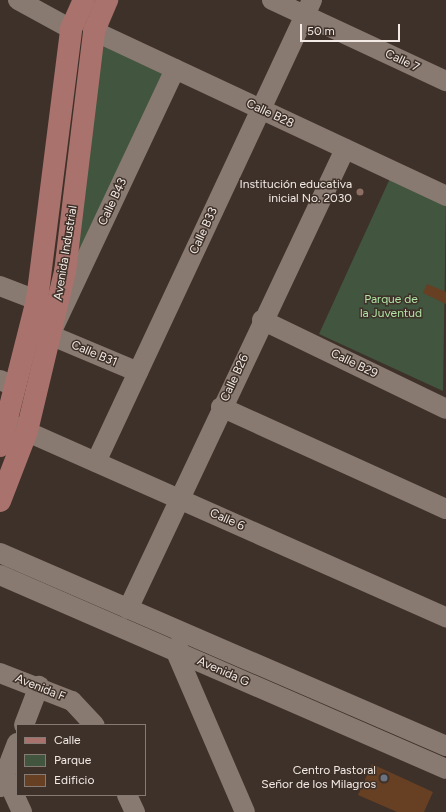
<!DOCTYPE html>
<meta charset="utf-8">
<style>
body{margin:0}
#map{position:relative;width:446px;height:812px;overflow:hidden;background:#3e3129;font-family:Figtree,sans-serif}
div>[style]{position:absolute}
.green>*{inset:0;background:#42553e}
.building>*{inset:0;background:#673f23}
.minor>*{height:20px;margin:-10px;padding:0 10px;transform-origin:10px;border-radius:10px;background:#897a71}
.major>*{height:22px;margin:-11px;padding:0 11px;transform-origin:11px;border-radius:11px;background:#aa726c}
.dots>*{width:11px;height:11px;translate:-50% -50%;box-sizing:border-box;border:2px solid #3e3129;border-radius:50%}
span{translate:-50% -50%;white-space:nowrap;text-align:center;line-height:1.15;-webkit-text-stroke:3px #3e3129;paint-order:stroke}
.street-label{font-size:12px;color:#f3eae5}
.poi-label{font-size:12px;color:#f3eae5}
.right{translate:-100% -50%;text-align:right}
.park-label{font-size:12px;color:#b0e3a5}
.legend{position:absolute;left:16px;top:724px;width:130px;height:72px;box-sizing:border-box;background:#3e3129;border:1px solid #867b74;margin:0;padding:5px 7px;list-style:none;font-size:12px;color:#f3eae5}
.legend li{display:flex;align-items:center;gap:8px;height:20px}
.legend b{width:20px;border:1px solid #867b74}
.scale{position:absolute;left:300px;top:24px;width:100px;height:18px;box-sizing:border-box;border:2px solid #f3eae5;border-top:0;padding-left:5px;font-size:12px;line-height:14px;white-space:nowrap;color:#f3eae5;-webkit-text-stroke:3px #3e3129;paint-order:stroke}
</style>
<div id="map">
<div class="green">
<div style="clip-path:polygon(99px 39px,169px 72px,67px 288px)"></div>
<div style="clip-path:polygon(392px 174px,446px 200px,443px 391px,319px 334px)"></div>
</div>
<div class="building">
<div style="clip-path:polygon(427px 284px,446px 292px,446px 304px,423px 293px)"></div>
<div style="clip-path:polygon(372px 764px,433px 792px,424px 812px,397px 812px,358px 795px)"></div>
</div>
<div class="minor">
<div style="left:18px;top:0;width:60px;rotate:28.7deg"></div>
<div style="left:272px;top:0;width:192px;rotate:25deg"></div>
<div style="left:94px;top:31px;width:389px;rotate:25.1deg"></div>
<div style="left:0;top:286px;width:40px;rotate:21deg"></div>
<div style="left:262px;top:320px;width:204px;rotate:25.8deg"></div>
<div style="left:138px;top:372px;width:95px;rotate:-157.2deg"></div>
<div style="left:50px;top:335px;width:294px;rotate:-64.8deg"></div>
<div style="left:0;top:380px;width:17px;rotate:24deg"></div>
<div style="left:221px;top:407px;width:247px;rotate:24.4deg"></div>
<div style="left:12px;top:425px;width:475px;rotate:23.9deg"></div>
<div style="left:96px;top:462px;width:510px;rotate:-64.94deg"></div>
<div style="left:0;top:553px;width:486px;rotate:23.4deg"></div>
<div style="left:0;top:575px;width:486px;rotate:23.5deg"></div>
<div style="left:128px;top:609px;width:509px;rotate:-64.74deg"></div>
<div style="left:178px;top:646px;width:6px;rotate:108deg"></div>
<div style="left:176px;top:652px;width:174px;rotate:66.7deg"></div>
<div style="left:0;top:673px;width:77px;rotate:21.3deg"></div>
<div style="left:72px;top:701px;width:33px;rotate:47deg"></div>
<div style="left:24px;top:725px;width:42px;rotate:-69deg"></div>
<div style="left:5px;top:775px;width:41px;rotate:65.3deg"></div>
<div style="left:0;top:787px;width:47px;rotate:-68.9deg"></div>
<div style="left:127px;top:795px;width:19px;rotate:65deg"></div>
</div>
<div class="major">
<div style="left:0;top:446px;width:151px;rotate:-75.8deg"></div>
<div style="left:37px;top:300px;width:273px;rotate:-82.8deg"></div>
<div style="left:71px;top:29px;width:32px;rotate:-66deg"></div>
<div style="left:0;top:501px;width:75px;rotate:-68.9deg"></div>
<div style="left:27px;top:431px;width:163px;rotate:-76.6deg"></div>
<div style="left:65px;top:272px;width:243px;rotate:-83.1deg"></div>
<div style="left:94px;top:31px;width:34px;rotate:-67deg"></div>
</div>
<div class="dots">
<div style="left:360px;top:192px;background:#8d6e63"></div>
<div style="left:384px;top:778px;background:#6b7280"></div>
</div>
<div class="street-label">
<span style="left:402px;top:61px;rotate:25deg">Calle 7</span>
<span style="left:270px;top:114px;rotate:25deg">Calle B28</span>
<span style="left:113px;top:202px;rotate:-65deg">Calle B43</span>
<span style="left:204px;top:231px;rotate:-65deg">Calle B33</span>
<span style="left:66px;top:253px;rotate:-81deg">Avenida Industrial</span>
<span style="left:94px;top:354px;rotate:23deg">Calle B31</span>
<span style="left:354px;top:364px;rotate:26deg">Calle B29</span>
<span style="left:235px;top:378px;rotate:-65deg">Calle B26</span>
<span style="left:227px;top:520px;rotate:24deg">Calle 6</span>
<span style="left:223px;top:672px;rotate:24deg">Avenida G</span>
<span style="left:40px;top:688px;rotate:22deg">Avenida F</span>
</div>
<div class="poi-label">
<span class="right" style="left:352px;top:192px">Institución educativa<br>inicial No. 2030</span>
<span class="right" style="left:376px;top:778px">Centro Pastoral<br>Señor de los Milagros</span>
</div>
<div class="park-label">
<span style="left:391px;top:307px">Parque de<br>la Juventud</span>
</div>
<ul class="legend">
<li><b style="height:5px;background:#aa726c"></b>Calle</li>
<li><b style="height:11px;background:#42553e"></b>Parque</li>
<li><b style="height:11px;background:#673f23"></b>Edificio</li>
</ul>
<div class="scale">50 m</div>
</div>
